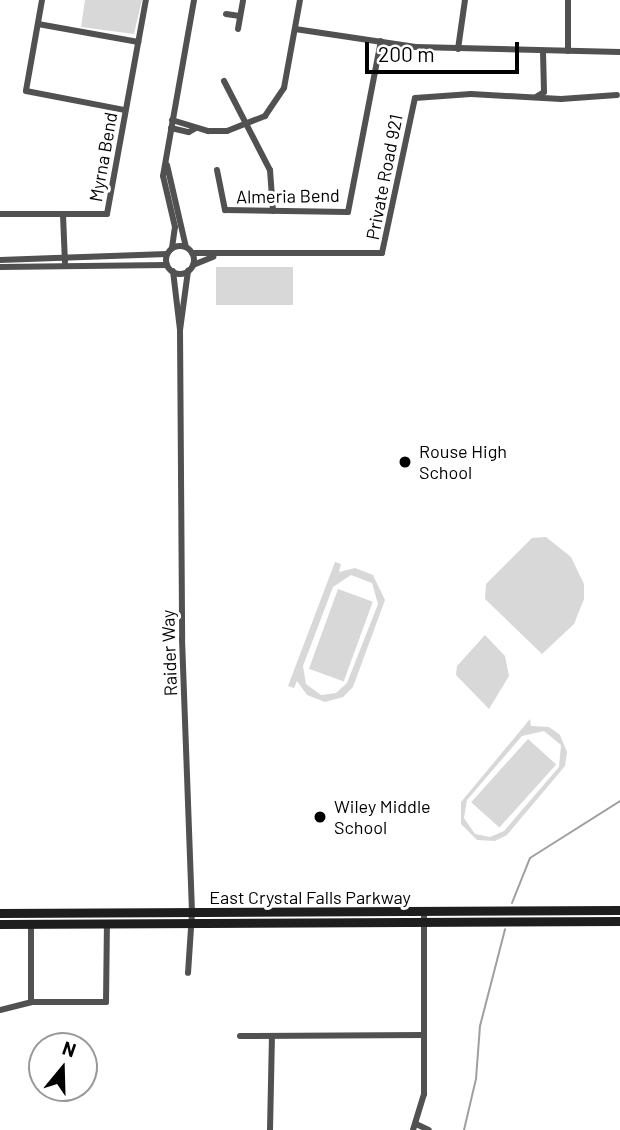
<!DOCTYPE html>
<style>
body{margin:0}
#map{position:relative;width:620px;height:1130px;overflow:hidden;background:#fff;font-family:Barlow,sans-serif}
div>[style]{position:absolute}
.green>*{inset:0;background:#d8d8d8;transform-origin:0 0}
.stream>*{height:2px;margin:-1px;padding:0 1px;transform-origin:1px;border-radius:1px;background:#9f9f9f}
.street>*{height:6px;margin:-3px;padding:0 3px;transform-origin:3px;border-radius:3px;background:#515151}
.street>.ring{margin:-3px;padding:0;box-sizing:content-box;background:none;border:6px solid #515151;border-radius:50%}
.secondary>*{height:9px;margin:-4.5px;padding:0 4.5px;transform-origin:4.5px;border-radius:4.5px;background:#1e1e1e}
.dots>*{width:19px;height:19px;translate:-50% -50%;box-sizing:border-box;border:4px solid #fff;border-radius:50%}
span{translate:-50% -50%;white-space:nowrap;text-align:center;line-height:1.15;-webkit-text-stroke:6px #fff;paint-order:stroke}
.street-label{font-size:18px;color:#000}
.poi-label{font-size:18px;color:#000}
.left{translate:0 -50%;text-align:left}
.north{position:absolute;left:28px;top:1032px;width:70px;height:70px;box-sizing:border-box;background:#fff;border:2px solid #999;border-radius:50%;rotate:19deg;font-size:19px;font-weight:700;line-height:28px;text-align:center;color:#000}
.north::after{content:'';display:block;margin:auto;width:24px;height:32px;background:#000;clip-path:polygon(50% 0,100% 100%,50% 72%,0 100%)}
.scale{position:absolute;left:365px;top:42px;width:154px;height:32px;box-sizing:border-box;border:4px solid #000;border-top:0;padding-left:9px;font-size:21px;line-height:24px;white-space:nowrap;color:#000;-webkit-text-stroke:5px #fff;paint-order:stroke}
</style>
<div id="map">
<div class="green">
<div style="clip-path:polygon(85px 0,142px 0,134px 34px,81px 27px)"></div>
<div style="left:216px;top:267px;width:77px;height:38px"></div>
<div style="clip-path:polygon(546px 537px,571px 557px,584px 584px,584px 599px,574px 624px,542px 654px,485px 599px,486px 584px,532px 538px)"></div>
<div style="clip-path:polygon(evenodd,335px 562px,341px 564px,339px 572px,355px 568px,373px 575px,385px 600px,353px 687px,343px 697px,325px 702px,307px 695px,297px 681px,294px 688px,288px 686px,335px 562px,351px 575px,372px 583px,378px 604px,347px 683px,336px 693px,321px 695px,306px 684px,303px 666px,333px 587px,351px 575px)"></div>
<div style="left:338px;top:589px;width:37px;height:85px;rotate:20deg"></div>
<div style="clip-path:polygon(485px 635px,505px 656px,509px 676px,489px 709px,456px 675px,457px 666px)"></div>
<div style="clip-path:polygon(evenodd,530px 719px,531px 726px,549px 727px,560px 735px,567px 752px,565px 766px,507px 835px,495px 841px,477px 840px,461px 824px,461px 802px,530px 719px,544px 731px,561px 745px,559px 767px,504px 831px,490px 837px,475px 834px,464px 818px,467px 800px,522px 736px,544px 731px)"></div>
<div style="left:528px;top:739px;width:38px;height:85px;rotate:42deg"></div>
</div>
<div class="stream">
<div style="left:512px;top:903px;width:48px;rotate:-68.2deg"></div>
<div style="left:530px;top:858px;width:107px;rotate:-32.3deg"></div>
<div style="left:464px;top:1130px;width:52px;rotate:-76.8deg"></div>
<div style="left:476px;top:1079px;width:53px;rotate:-85.7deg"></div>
<div style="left:480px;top:1026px;width:100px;rotate:-75.5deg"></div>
</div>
<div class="street">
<div style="left:42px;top:0;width:92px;rotate:100deg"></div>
<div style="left:26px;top:91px;width:101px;rotate:10.9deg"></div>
<div style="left:568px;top:0;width:51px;rotate:90deg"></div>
<div style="left:226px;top:14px;width:14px;rotate:8deg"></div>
<div style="left:38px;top:24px;width:102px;rotate:10.2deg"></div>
<div style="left:238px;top:29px;width:29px;rotate:-80deg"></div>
<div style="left:295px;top:29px;width:122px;rotate:8.5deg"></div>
<div style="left:416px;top:47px;width:204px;rotate:1.4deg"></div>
<div style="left:458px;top:49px;width:49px;rotate:-81.9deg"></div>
<div style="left:224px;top:81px;width:100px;rotate:62.7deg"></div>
<div style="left:270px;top:170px;width:41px;rotate:85.8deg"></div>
<div style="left:536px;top:97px;width:9px;rotate:-32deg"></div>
<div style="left:544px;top:92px;width:41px;rotate:-91.4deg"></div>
<div style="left:172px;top:120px;width:38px;rotate:17deg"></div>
<div style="left:208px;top:131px;width:19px"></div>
<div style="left:227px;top:131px;width:41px;rotate:-21.5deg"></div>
<div style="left:265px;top:116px;width:34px;rotate:-56deg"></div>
<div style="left:284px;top:88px;width:89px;rotate:-79.7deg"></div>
<div style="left:171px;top:128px;width:18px;rotate:13deg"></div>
<div style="left:189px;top:132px;width:8px;rotate:-30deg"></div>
<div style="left:167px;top:165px;width:84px;rotate:77deg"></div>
<div style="left:217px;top:170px;width:41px;rotate:78.7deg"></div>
<div style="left:225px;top:210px;width:123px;rotate:0.9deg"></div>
<div style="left:348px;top:212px;width:174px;rotate:-79.1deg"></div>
<div style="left:0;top:214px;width:107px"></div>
<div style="left:107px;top:214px;width:218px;rotate:-79.7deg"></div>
<div style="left:63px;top:215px;width:47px;rotate:87.6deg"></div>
<div class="ring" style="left:166px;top:246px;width:22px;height:22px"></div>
<div style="left:172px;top:248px;width:21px;rotate:-82deg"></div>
<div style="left:175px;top:227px;width:52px;rotate:-103.2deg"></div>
<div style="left:163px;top:176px;width:179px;rotate:-80deg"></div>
<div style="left:192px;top:253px;width:190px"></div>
<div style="left:382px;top:253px;width:158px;rotate:-78deg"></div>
<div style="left:415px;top:98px;width:56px;rotate:-4.1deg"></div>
<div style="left:471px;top:94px;width:90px;rotate:3.2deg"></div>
<div style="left:561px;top:99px;width:56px;rotate:-4.1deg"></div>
<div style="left:0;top:260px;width:167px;rotate:-2.1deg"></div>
<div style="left:193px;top:265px;width:22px;rotate:-22deg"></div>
<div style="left:0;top:267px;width:167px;rotate:-0.7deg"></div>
<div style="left:173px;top:271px;width:59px;rotate:83.2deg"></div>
<div style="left:180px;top:330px;width:309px;rotate:89.6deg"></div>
<div style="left:182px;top:639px;width:274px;rotate:87.9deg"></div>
<div style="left:192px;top:913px;width:60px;rotate:93.8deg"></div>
<div style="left:180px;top:330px;width:60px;rotate:-82.3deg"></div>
<div style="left:31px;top:924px;width:78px;rotate:90deg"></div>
<div style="left:0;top:1010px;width:32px;rotate:-14deg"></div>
<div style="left:31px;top:1002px;width:75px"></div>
<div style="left:106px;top:1002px;width:79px;rotate:-89.3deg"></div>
<div style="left:240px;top:1036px;width:184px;rotate:-0.3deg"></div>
<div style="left:416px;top:1124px;width:14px;rotate:25deg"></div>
<div style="left:270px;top:1130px;width:94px;rotate:-88.8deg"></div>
<div style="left:413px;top:1130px;width:38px;rotate:-73deg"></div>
<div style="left:424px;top:1094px;width:182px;rotate:-90deg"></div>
</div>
<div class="secondary">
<div style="left:0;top:913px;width:620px;rotate:-0.28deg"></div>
<div style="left:0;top:924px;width:620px;rotate:-0.28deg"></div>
</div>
<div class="dots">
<div style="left:405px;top:462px;background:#000"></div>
<div style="left:320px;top:817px;background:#000"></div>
</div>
<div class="street-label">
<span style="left:103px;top:157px;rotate:-80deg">Myrna Bend</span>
<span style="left:384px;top:177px;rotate:-79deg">Private Road 921</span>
<span style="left:288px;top:196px;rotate:-1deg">Almeria Bend</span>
<span style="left:169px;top:653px;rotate:-92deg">Raider Way</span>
<span style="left:310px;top:897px">East Crystal Falls Parkway</span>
</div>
<div class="poi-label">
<span class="left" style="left:419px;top:462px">Rouse High<br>School</span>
<span class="left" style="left:334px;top:817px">Wiley Middle<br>School</span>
</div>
<div class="north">N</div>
<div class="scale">200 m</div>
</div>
